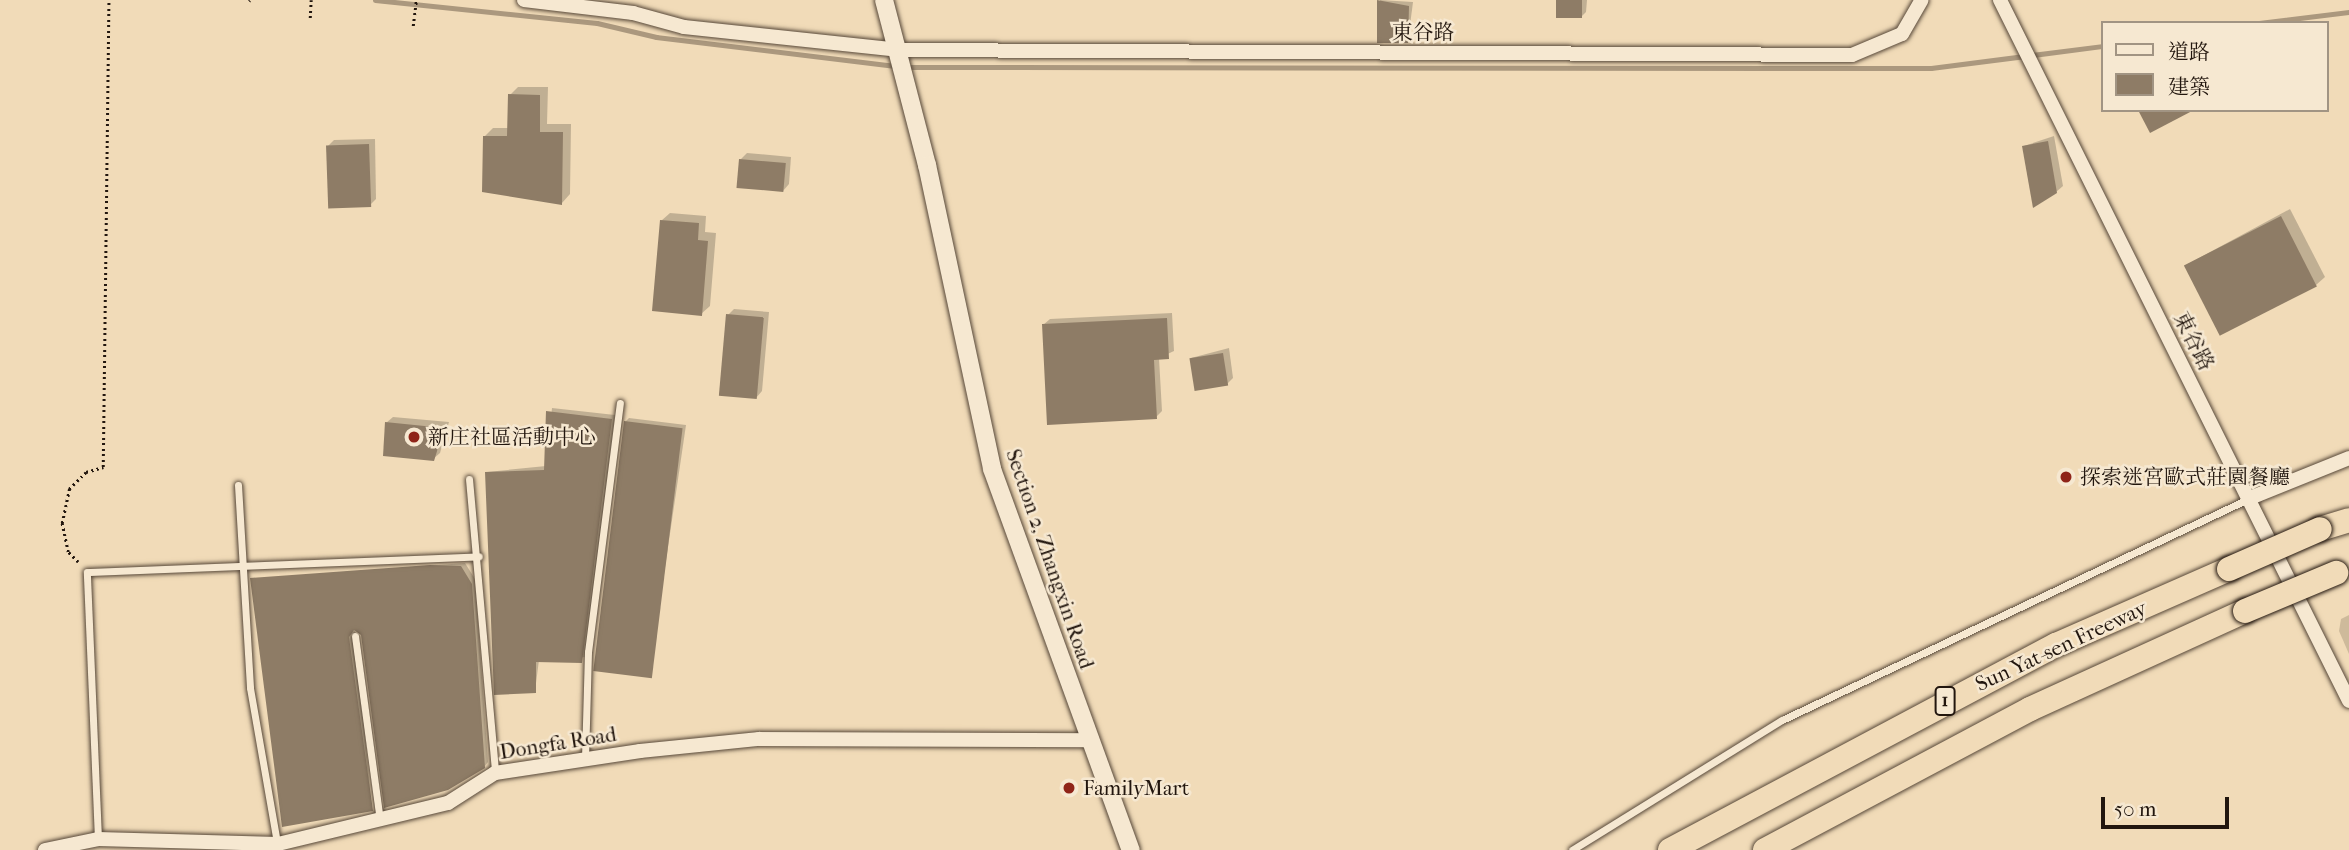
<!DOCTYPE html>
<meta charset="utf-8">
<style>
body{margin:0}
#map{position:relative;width:2349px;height:850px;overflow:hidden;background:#f1dbb8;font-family:"IM FELL French Canon","Noto Serif TC",serif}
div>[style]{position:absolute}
.green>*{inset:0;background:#ceba9b}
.shadow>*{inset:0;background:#0003}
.stream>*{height:5px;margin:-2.5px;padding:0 2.5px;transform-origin:2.5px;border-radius:2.5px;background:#ab987e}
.building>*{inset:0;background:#8e7c66;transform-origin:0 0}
.path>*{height:2.5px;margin-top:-1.25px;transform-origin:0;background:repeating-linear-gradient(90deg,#22160e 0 2px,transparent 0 5.5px)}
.roads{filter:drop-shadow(0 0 2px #564738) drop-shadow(0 0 2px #564738)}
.service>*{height:7px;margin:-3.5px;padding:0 3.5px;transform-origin:3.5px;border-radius:3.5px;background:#f6e8d1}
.minor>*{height:14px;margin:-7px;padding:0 7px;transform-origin:7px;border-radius:7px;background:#f6e8d1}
.tertiary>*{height:18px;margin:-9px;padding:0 9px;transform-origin:9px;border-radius:9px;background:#f6e8d1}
.motorway>*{height:24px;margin:-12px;padding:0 12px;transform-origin:12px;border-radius:12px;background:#f1dbb8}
.bridges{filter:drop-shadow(0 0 2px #22160e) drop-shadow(0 0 2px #22160e)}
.motorway-bridge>*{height:24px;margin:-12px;padding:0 12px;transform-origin:12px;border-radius:12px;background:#f1dbb8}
.dots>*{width:19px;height:19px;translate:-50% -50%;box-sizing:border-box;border:4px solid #f6e8d1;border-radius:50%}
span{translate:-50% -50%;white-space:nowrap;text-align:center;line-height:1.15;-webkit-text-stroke:5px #f6e8d1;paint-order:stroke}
.shield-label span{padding:2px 5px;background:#f6e8d1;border:2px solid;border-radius:5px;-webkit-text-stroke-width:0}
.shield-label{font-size:19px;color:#22160e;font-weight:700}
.street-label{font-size:21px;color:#22160e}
.poi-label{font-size:21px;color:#22160e}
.left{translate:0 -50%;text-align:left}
.legend{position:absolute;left:2101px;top:21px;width:228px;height:91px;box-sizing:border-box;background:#f6e8d1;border:2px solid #a19483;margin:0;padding:9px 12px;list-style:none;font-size:21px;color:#22160e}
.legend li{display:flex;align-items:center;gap:14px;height:35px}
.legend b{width:35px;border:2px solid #a19483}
.scale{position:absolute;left:2101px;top:797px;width:128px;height:32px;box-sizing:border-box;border:4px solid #22160e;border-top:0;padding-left:9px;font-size:21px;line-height:24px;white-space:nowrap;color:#22160e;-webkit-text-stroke:5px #f6e8d1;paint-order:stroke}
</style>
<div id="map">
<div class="green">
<div style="clip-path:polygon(2349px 615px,2349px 654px,2339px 631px,2341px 619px)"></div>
</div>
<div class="shadow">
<div style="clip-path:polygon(1380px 0,1413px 2px,1408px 41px,1379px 41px)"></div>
<div style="clip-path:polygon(1558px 0,1587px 0,1586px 12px,1581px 17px)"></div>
<div style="clip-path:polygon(518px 87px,548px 87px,547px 124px,571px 124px,570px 194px,562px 203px,485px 136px,493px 128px,509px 128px,510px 95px)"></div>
<div style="clip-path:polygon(2054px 136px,2063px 186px,2056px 192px,2024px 146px)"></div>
<div style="clip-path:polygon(375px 139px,376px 199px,370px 205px,328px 146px,334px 140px)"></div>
<div style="clip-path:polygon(747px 153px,791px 157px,789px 184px,783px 191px,740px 160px)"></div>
<div style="clip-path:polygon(2290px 209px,2325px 277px,2316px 285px,2186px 265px)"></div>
<div style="clip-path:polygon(670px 213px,706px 216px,705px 232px,716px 233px,710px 306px,701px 314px,661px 221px)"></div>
<div style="clip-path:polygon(734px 309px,769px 312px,762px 391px,756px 398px,728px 315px)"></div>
<div style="clip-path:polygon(1172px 313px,1174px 351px,1159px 358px,1162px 411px,1156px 417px,1043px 325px,1050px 319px)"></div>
<div style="clip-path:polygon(1229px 348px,1233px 378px,1227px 384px,1191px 358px)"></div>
<div style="clip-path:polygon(552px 408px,615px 415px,585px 657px,539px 660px,535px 691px,487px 472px,546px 466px)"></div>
<div style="clip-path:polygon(393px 417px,449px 422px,440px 453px,433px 459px,386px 423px)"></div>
<div style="clip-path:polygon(629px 418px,686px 425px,649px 676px,626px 421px)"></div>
<div style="clip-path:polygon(465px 563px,475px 579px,488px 762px,484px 767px,355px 628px,372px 810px,251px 579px)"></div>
</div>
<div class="stream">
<div style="left:375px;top:0;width:223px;rotate:5.9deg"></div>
<div style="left:597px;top:23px;width:61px;rotate:13.3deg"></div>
<div style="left:656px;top:37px;width:243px;rotate:6.9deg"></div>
<div style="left:2259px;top:23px;width:91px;rotate:-7deg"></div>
<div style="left:906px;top:67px;width:1025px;rotate:0.06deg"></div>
<div style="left:1931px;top:68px;width:172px;rotate:-7.3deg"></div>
</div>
<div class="building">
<div style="clip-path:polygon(1377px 0,1409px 6px,1408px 43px,1377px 43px)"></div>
<div style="left:1556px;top:0;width:26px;height:18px"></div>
<div style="clip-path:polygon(508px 94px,540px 95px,540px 132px,563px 132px,562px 205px,482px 192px,483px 136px,507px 136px)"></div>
<div style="clip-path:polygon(2138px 110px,2194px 110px,2150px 133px)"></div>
<div style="clip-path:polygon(2048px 141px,2057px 193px,2033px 208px,2022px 146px)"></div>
<div style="left:369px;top:144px;width:63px;height:43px;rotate:88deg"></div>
<div style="left:739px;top:159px;width:47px;height:29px;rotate:5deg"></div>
<div style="left:2281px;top:216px;width:79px;height:109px;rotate:63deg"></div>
<div style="clip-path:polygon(660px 220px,699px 223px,698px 240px,708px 241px,702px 316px,652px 311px)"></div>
<div style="left:726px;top:314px;width:38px;height:82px;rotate:5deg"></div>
<div style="clip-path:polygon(1167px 318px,1169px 359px,1154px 360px,1157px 419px,1047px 425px,1042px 324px)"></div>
<div style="left:1223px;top:353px;width:33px;height:34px;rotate:81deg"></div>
<div style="clip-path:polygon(546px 411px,612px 419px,582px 663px,536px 662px,536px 693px,494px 695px,485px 472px,544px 470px)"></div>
<div style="left:624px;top:421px;width:59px;height:252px;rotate:7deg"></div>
<div style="clip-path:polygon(385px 422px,444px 428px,434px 461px,383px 456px)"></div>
<div style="clip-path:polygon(430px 565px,461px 566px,472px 584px,485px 768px,448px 790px,384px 808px,361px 635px,354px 630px,349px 637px,373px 811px,282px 827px,250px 578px)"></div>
</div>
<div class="path">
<div style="left:249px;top:1px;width:1px;rotate:-45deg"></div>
<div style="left:310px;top:18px;width:18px;rotate:-87deg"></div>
<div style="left:413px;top:26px;width:26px;rotate:-83deg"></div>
<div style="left:78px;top:562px;width:14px;rotate:-135deg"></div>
<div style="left:68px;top:552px;width:30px;rotate:-102deg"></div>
<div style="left:62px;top:523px;width:35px;rotate:-78deg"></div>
<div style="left:69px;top:489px;width:24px;rotate:-45deg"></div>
<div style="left:86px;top:472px;width:18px;rotate:-16deg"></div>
<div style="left:103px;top:467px;width:467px;rotate:-89.3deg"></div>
</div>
<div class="roads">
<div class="service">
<div style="left:469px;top:479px;width:295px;rotate:84.9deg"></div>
<div style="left:238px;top:485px;width:203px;rotate:86.6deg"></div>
<div style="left:250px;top:688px;width:157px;rotate:80.1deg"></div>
<div style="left:355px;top:636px;width:187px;rotate:82.3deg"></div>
<div style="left:585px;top:759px;width:107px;rotate:-88.4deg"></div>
<div style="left:588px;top:652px;width:251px;rotate:-82.7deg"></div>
<div style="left:98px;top:839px;width:267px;rotate:-92.4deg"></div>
<div style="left:87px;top:572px;width:392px;rotate:-2.3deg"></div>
<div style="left:1572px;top:850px;width:247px;rotate:-31.8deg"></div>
<div style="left:1782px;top:720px;width:518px;rotate:-25.38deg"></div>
</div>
<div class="minor">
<div style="left:524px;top:0;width:110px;rotate:6.8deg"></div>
<div style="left:633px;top:13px;width:53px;rotate:15.4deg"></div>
<div style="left:684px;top:27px;width:217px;rotate:6.1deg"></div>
<div style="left:900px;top:50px;width:952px;rotate:0.3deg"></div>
<div style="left:1852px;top:55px;width:54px;rotate:-22.8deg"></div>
<div style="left:1902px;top:34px;width:39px;rotate:-60deg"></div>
<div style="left:2000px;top:0;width:783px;rotate:63.53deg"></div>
<div style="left:2250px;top:498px;width:107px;rotate:-22deg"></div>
<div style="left:45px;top:850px;width:54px;rotate:-11.7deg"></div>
<div style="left:98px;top:839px;width:180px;rotate:1.6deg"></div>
<div style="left:278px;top:844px;width:175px;rotate:-13.6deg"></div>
<div style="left:448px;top:803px;width:56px;rotate:-32.6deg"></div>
<div style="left:495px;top:773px;width:147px;rotate:-8.6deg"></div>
<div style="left:640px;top:751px;width:120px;rotate:-5.8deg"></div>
<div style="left:759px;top:739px;width:332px;rotate:0.2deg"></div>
</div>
<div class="tertiary">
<div style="left:884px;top:0;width:171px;rotate:75.4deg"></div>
<div style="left:927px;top:165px;width:311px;rotate:77.9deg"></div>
<div style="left:992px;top:469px;width:406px;rotate:70deg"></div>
</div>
<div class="motorway">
<div style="left:2320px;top:529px;width:30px;rotate:-17deg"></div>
<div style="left:1670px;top:850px;width:437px;rotate:-28deg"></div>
<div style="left:2056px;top:645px;width:189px;rotate:-23.7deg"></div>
<div style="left:1765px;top:850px;width:300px;rotate:-28deg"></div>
<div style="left:2030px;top:709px;width:236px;rotate:-24.5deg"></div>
</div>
</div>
<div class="bridges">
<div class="motorway-bridge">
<div style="left:2229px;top:569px;width:99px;rotate:-23.7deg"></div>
<div style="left:2245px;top:611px;width:99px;rotate:-22.7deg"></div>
</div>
</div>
<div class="dots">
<div style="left:414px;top:437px;background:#8f2418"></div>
<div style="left:2066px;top:477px;background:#8f2418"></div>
<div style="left:1069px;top:788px;background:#8f2418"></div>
</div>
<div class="shield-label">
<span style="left:1945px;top:701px">1</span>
</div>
<div class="street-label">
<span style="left:1423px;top:32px">東谷路</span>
<span style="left:2194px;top:341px;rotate:63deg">東谷路</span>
<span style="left:1050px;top:559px;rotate:71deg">Section 2, Zhangxin Road</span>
<span style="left:2061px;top:646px;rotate:-25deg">Sun Yat-sen Freeway</span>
<span style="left:558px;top:743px;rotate:-9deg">Dongfa Road</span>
</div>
<div class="poi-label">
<span class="left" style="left:428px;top:437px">新庄社區活動中心</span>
<span class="left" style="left:2080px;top:477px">探索迷宮歐式莊園餐廳</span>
<span class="left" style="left:1083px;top:788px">FamilyMart</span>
</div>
<ul class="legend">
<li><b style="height:9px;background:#f6e8d1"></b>道路</li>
<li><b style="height:19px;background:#8e7c66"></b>建築</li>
</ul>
<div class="scale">50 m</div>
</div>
